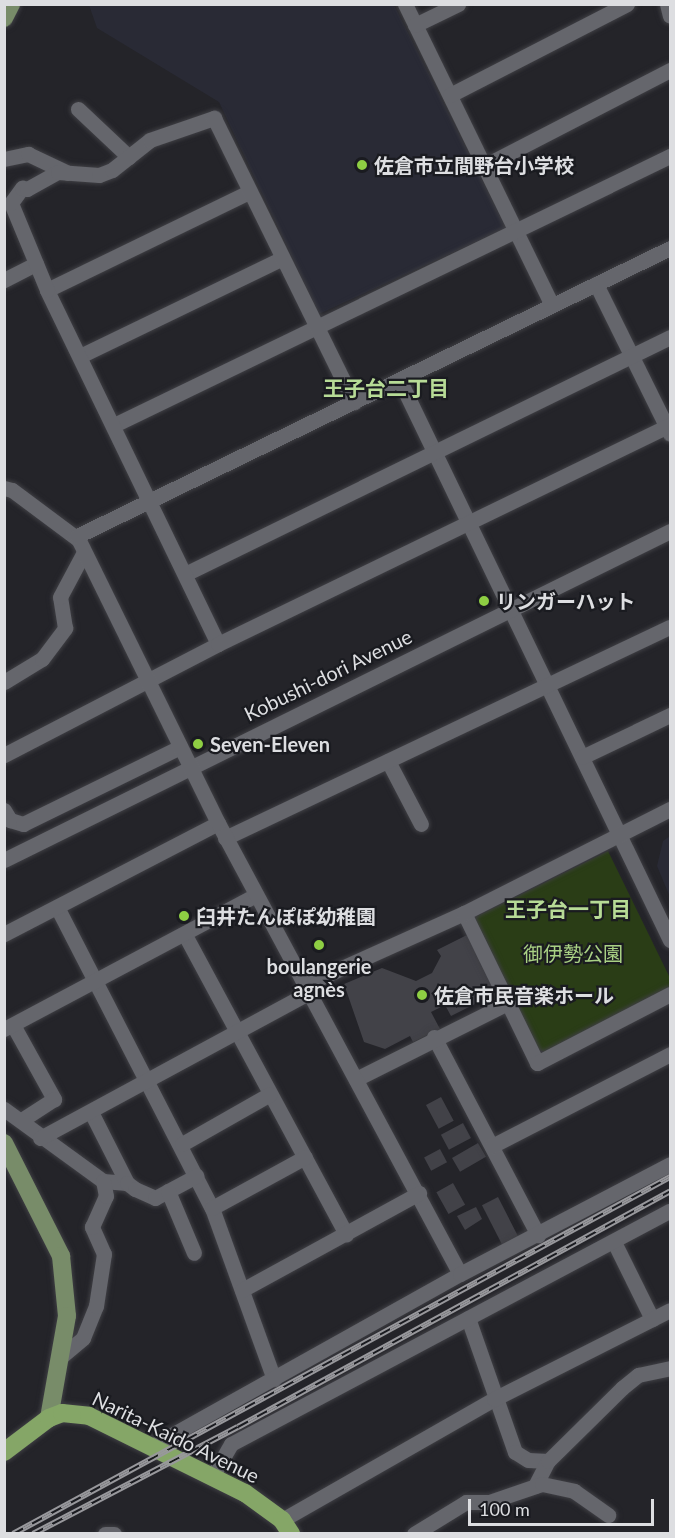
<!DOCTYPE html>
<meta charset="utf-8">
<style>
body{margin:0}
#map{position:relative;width:675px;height:1538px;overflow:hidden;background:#242429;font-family:Lato,"Noto Sans JP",sans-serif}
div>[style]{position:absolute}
.built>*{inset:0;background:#292a35}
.green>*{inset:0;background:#2a3d16}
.building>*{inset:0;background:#424248;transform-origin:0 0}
.roads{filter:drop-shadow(0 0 2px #3f3f44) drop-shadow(0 0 2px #3f3f44)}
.minor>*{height:15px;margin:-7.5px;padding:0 7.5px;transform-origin:7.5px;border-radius:7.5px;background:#65666c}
.major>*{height:18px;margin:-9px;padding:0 9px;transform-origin:9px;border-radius:9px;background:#788c69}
.highway>*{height:18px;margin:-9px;padding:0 9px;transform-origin:9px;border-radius:9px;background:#85a667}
.rail>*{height:6px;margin-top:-3px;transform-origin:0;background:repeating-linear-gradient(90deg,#1a1b20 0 11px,#98989c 0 22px);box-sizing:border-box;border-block:2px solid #98989c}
.dots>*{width:16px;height:16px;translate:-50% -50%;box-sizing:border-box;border:3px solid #1a1b20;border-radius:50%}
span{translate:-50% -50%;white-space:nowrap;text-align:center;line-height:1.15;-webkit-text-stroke:4.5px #1a1b20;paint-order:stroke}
.poi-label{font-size:20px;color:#dddee1;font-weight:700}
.left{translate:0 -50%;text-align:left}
.street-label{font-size:20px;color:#dddee1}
.park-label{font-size:20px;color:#a9d184}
.neighbourhood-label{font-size:21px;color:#b7db96;font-weight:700}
.frame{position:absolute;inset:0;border:6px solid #dddee1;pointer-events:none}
.scale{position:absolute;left:468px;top:1499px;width:186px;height:27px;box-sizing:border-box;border:3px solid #dddee1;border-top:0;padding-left:8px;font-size:18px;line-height:21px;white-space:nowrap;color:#dddee1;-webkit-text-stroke:4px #1a1b20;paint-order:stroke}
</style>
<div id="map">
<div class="built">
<div style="clip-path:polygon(89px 5px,394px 5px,506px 228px,319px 314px,219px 102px,97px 28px)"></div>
<div style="clip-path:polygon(670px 836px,670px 897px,657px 866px,663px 841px)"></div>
</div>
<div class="green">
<div style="clip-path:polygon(608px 851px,670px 978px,670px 989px,546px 1053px,537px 1049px,471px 919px)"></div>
</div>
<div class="building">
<div style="clip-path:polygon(467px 935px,497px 993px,451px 1016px,445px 1005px,431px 1012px,440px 1029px,413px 1042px,410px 1036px,385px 1049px,364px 1042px,344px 984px,382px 968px,416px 981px,432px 973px,441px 956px,437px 950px)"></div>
<div style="left:441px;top:1097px;width:27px;height:17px;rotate:62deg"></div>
<div style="left:463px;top:1123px;width:17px;height:25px;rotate:62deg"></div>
<div style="left:478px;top:1143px;width:16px;height:30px;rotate:60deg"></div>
<div style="left:440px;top:1149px;width:15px;height:18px;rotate:62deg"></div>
<div style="left:453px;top:1183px;width:25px;height:19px;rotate:61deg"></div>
<div style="left:498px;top:1197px;width:45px;height:18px;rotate:63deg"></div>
<div style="clip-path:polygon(476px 1207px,482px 1219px,465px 1230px,457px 1216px)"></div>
</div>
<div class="roads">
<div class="minor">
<div style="left:405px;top:4px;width:335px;rotate:64deg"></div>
<div style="left:667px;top:4px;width:12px;rotate:76deg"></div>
<div style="left:415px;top:25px;width:48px;rotate:-26deg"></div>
<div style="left:450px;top:95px;width:199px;rotate:-27.2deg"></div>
<div style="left:78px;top:109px;width:70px;rotate:43.3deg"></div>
<div style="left:4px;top:159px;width:25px;rotate:-12deg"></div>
<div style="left:28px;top:154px;width:44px;rotate:25.4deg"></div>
<div style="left:484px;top:166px;width:209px;rotate:-27.3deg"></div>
<div style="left:4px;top:280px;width:36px;rotate:-27deg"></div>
<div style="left:596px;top:284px;width:167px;rotate:63.7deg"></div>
<div style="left:47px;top:290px;width:225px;rotate:-25.9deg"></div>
<div style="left:80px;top:356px;width:223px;rotate:-25.8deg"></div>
<div style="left:400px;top:381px;width:621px;rotate:64.22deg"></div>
<div style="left:114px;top:425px;width:618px;rotate:-25.82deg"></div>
<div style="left:4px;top:488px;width:8px;rotate:14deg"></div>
<div style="left:12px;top:490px;width:84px;rotate:36.7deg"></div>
<div style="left:185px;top:574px;width:540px;rotate:-26.04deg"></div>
<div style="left:218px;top:644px;width:393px;rotate:-115.8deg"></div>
<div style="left:47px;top:290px;width:94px;rotate:-112.5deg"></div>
<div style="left:11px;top:203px;width:19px;rotate:-54deg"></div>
<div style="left:22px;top:188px;width:5px;rotate:11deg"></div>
<div style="left:27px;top:189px;width:35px;rotate:-29deg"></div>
<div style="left:58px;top:172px;width:41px;rotate:4.2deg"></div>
<div style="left:99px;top:175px;width:14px;rotate:-21deg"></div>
<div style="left:112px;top:170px;width:48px;rotate:-38.3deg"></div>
<div style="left:150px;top:140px;width:68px;rotate:-19deg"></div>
<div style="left:214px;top:118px;width:317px;rotate:63.8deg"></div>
<div style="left:4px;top:682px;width:44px;rotate:-31.2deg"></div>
<div style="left:42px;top:659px;width:39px;rotate:-53deg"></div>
<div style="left:65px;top:628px;width:31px;rotate:-99deg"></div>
<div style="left:60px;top:597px;width:51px;rotate:-61.9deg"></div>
<div style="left:4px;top:755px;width:241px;rotate:-27.4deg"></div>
<div style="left:218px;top:644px;width:502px;rotate:-25.85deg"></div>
<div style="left:582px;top:757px;width:98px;rotate:-25.5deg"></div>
<div style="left:388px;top:761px;width:71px;rotate:62.4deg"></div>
<div style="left:4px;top:810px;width:12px;rotate:59deg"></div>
<div style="left:10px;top:820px;width:14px;rotate:17deg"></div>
<div style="left:23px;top:824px;width:175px;rotate:-26.1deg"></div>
<div style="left:225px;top:838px;width:492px;rotate:-25.4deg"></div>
<div style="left:4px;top:860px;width:743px;rotate:-26.29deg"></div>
<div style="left:57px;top:907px;width:339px;rotate:62.8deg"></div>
<div style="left:212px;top:1208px;width:182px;rotate:70.1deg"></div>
<div style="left:464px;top:913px;width:167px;rotate:64deg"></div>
<div style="left:537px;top:1063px;width:150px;rotate:-27.4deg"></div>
<div style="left:4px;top:934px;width:241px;rotate:-27.4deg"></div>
<div style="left:185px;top:935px;width:340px;rotate:61.7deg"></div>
<div style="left:304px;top:985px;width:175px;rotate:-24.2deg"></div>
<div style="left:464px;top:913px;width:231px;rotate:-26.8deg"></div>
<div style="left:13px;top:1025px;width:85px;rotate:61deg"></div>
<div style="left:54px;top:1099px;width:37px;rotate:147deg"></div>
<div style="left:4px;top:1029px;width:285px;rotate:-28deg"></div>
<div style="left:434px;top:1037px;width:224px;rotate:62.3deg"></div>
<div style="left:356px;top:1079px;width:170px;rotate:-26.6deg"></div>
<div style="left:4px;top:1109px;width:122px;rotate:36deg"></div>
<div style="left:103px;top:1181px;width:24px;rotate:5deg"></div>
<div style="left:91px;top:1112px;width:80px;rotate:63.1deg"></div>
<div style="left:127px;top:1183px;width:10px;rotate:37deg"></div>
<div style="left:135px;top:1189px;width:22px;rotate:24deg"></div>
<div style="left:155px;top:1198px;width:47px;rotate:-28.2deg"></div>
<div style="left:40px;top:1138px;width:305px;rotate:-28.4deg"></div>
<div style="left:182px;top:1144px;width:101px;rotate:-29.6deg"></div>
<div style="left:492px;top:1146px;width:200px;rotate:-27.3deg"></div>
<div style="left:168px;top:1191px;width:67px;rotate:67.2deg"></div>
<div style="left:212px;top:1208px;width:106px;rotate:-28.7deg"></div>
<div style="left:614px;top:1242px;width:86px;rotate:63.7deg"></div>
<div style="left:460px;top:1274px;width:512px;rotate:-118.22deg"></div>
<div style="left:218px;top:823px;width:320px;rotate:-116.2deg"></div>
<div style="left:77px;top:536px;width:659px;rotate:-25.9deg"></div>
<div style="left:242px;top:1290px;width:202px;rotate:-28.7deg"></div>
<div style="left:468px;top:1318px;width:142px;rotate:70.7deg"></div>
<div style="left:515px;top:1452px;width:15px;rotate:32deg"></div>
<div style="left:528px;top:1460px;width:20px;rotate:3deg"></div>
<div style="left:63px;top:1355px;width:26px;rotate:-40deg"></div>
<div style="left:83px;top:1338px;width:35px;rotate:-68deg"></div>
<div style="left:96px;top:1306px;width:53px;rotate:-81.3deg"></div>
<div style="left:104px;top:1254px;width:30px;rotate:-114deg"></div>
<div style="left:92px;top:1227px;width:34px;rotate:-66deg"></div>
<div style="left:106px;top:1196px;width:15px;rotate:-101deg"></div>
<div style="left:152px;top:1446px;width:353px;rotate:-29.2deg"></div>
<div style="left:460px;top:1274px;width:237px;rotate:-27.6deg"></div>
<div style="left:212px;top:1477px;width:38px;rotate:-60deg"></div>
<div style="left:231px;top:1444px;width:497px;rotate:-28deg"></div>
<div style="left:535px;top:1486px;width:28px;rotate:-63deg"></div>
<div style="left:548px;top:1461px;width:104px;rotate:-44.6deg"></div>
<div style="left:622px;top:1388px;width:21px;rotate:-39deg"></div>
<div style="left:638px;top:1375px;width:33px;rotate:-12deg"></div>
<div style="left:282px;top:1520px;width:244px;rotate:-29.7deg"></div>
<div style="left:494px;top:1399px;width:197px;rotate:-26.8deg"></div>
<div style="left:105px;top:1534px;width:9px"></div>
<div style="left:414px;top:1534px;width:61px;rotate:-31.6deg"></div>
<div style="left:466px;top:1502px;width:23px"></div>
<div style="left:489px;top:1502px;width:56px;rotate:-18.8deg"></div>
<div style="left:542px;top:1484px;width:33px;rotate:12deg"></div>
<div style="left:574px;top:1491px;width:42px;rotate:35.2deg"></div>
</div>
<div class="major">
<div style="left:4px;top:18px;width:16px;rotate:-63deg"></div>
<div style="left:4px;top:1143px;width:127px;rotate:63.2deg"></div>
<div style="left:61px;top:1256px;width:60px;rotate:84.3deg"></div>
<div style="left:67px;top:1316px;width:104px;rotate:100deg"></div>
</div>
<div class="highway">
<div style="left:4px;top:1452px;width:56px;rotate:-37.1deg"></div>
<div style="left:49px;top:1418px;width:14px;rotate:-21deg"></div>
<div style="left:62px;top:1413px;width:27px;rotate:6deg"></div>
<div style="left:89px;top:1416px;width:174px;rotate:26.3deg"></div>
<div style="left:245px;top:1493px;width:46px;rotate:36.1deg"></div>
<div style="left:282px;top:1520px;width:17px;rotate:57deg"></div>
</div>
</div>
<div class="rail">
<div style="left:13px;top:1534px;width:748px;rotate:-28.52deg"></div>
<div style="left:33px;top:1534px;width:231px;rotate:-27.6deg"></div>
<div style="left:238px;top:1427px;width:492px;rotate:-28.6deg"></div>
</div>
<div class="dots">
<div style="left:362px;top:165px;background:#8ece43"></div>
<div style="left:484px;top:601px;background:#8ece43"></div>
<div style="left:198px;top:744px;background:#8ece43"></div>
<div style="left:184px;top:916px;background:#8ece43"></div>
<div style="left:319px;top:945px;background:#8ece43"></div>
<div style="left:422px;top:995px;background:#8ece43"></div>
</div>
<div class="poi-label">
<span class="left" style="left:374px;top:165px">佐倉市立間野台小学校</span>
<span class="left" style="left:496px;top:601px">リンガーハット</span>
<span class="left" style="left:210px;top:744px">Seven-Eleven</span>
<span class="left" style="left:196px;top:916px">臼井たんぽぽ幼稚園</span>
<span style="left:319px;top:978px">boulangerie<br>agnès</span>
<span class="left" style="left:434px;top:995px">佐倉市民音楽ホール</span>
</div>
<div class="street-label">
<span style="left:328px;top:675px;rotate:-26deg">Kobushi-dori Avenue</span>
<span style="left:176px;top:1437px;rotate:26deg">Narita-Kaido Avenue</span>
</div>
<div class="park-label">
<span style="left:573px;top:953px">御伊勢公園</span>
</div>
<div class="neighbourhood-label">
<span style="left:386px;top:388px">王子台二丁目</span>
<span style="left:568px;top:909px">王子台一丁目</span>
</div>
<div class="frame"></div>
<div class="scale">100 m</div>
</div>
